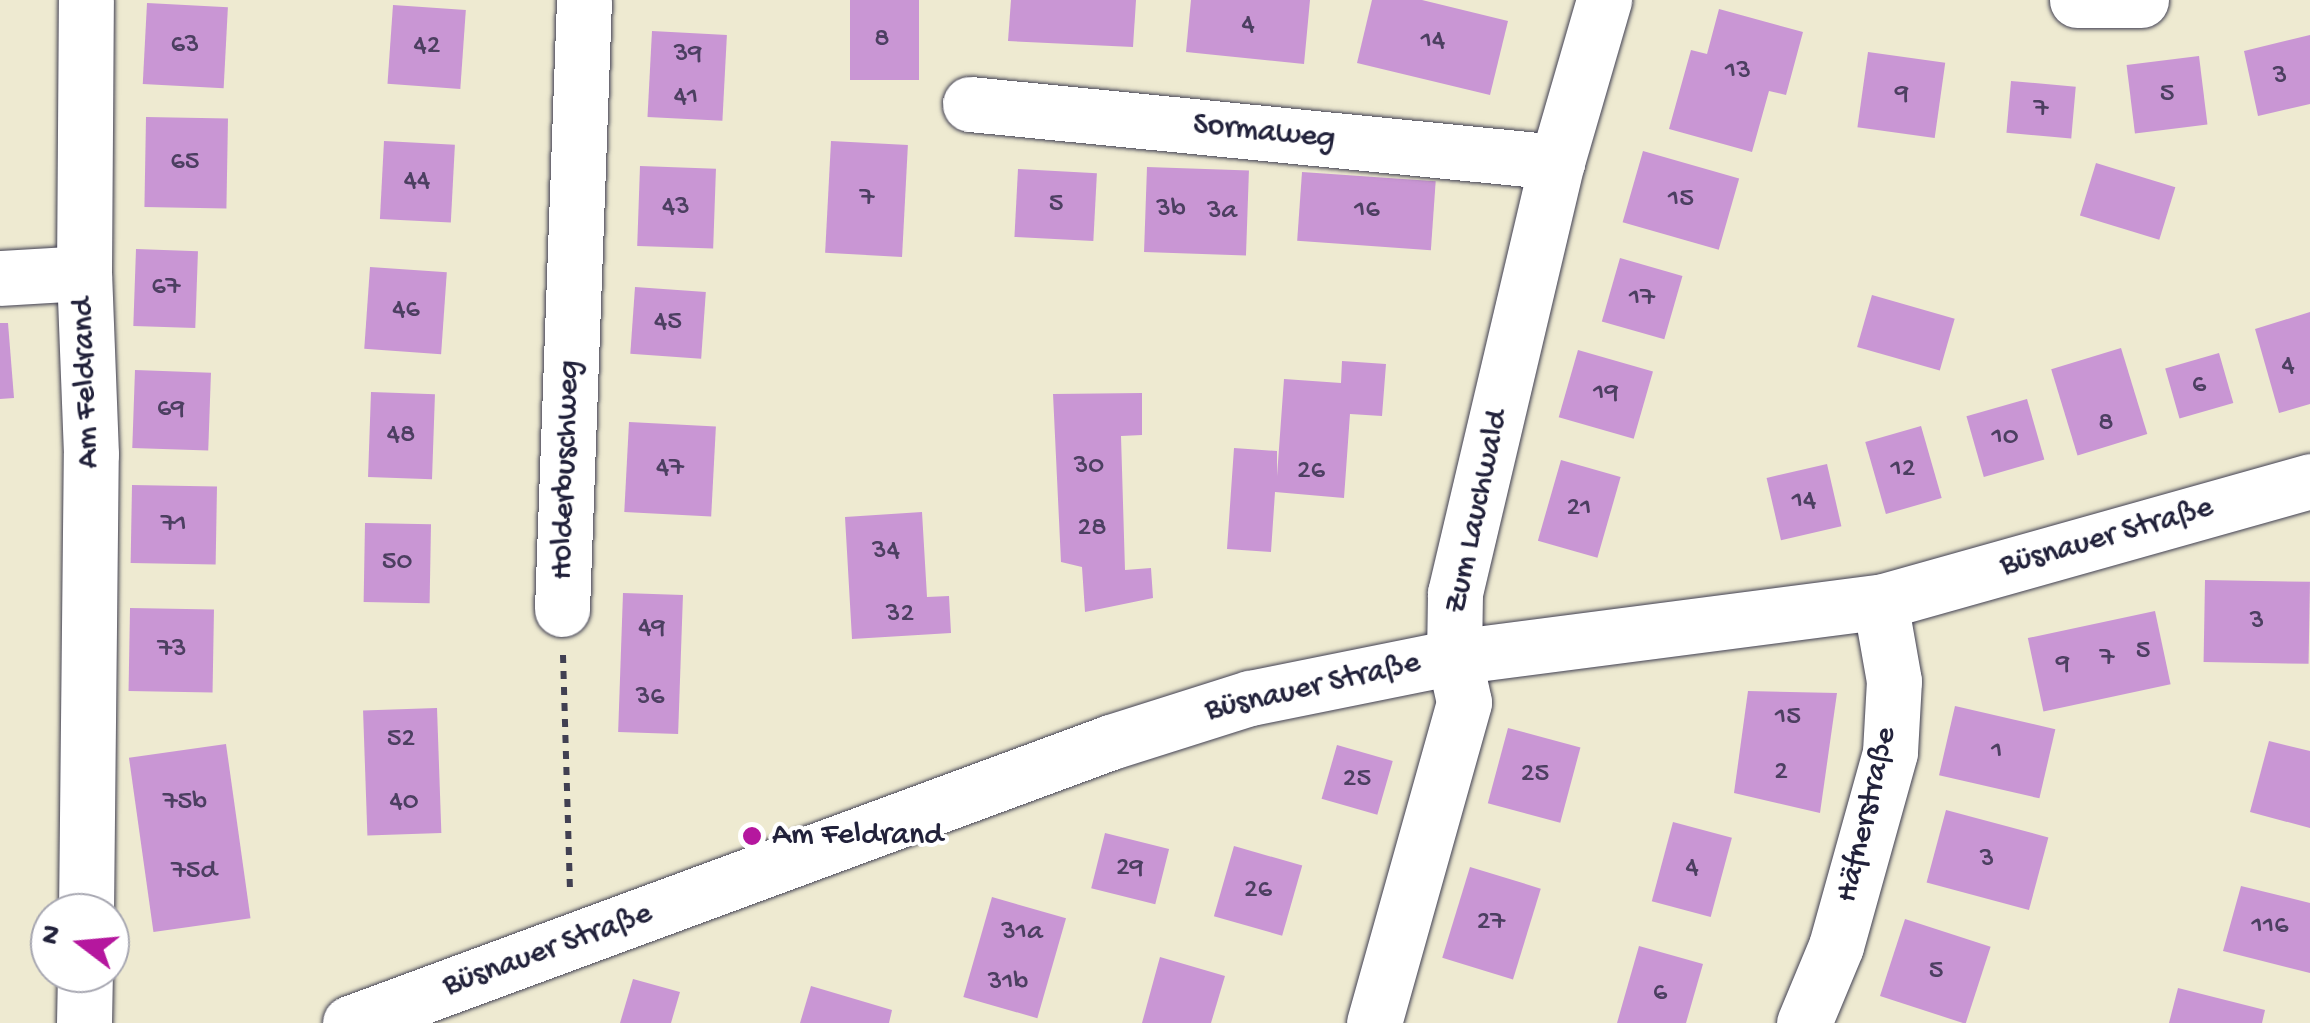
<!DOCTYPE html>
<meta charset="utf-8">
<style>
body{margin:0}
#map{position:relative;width:2310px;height:1023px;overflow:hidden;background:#eeead1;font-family:"Gochi Hand",sans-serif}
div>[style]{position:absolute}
.building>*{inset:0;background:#c996d4;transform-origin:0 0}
.path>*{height:6px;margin-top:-3px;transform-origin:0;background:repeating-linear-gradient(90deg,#414052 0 8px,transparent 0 16px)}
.roads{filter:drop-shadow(0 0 2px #414052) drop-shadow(0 0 2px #414052)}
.minor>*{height:55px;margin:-27.5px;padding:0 27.5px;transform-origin:27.5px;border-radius:27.5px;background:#fff}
.dots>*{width:28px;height:28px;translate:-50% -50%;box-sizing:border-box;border:5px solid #fff;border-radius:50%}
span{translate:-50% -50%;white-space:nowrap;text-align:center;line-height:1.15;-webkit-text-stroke:8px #fff;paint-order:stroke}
.number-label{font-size:28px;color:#4c3f61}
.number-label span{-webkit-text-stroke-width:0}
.street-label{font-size:32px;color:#22223b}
.poi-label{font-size:32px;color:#22223b}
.left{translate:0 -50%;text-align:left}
.north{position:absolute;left:30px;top:893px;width:100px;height:100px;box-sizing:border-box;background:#fff;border:2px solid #a7a7b1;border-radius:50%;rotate:286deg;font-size:28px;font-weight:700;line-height:40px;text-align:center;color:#22223b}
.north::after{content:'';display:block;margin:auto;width:35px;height:45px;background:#b5179e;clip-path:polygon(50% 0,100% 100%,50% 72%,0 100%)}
</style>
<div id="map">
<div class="building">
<div style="left:850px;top:0;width:69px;height:80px"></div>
<div style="clip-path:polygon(1011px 0,1136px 0,1133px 47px,1008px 41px)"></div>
<div style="clip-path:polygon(1191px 0,1310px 0,1304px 64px,1186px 52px)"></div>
<div style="clip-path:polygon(1372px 0,1422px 0,1508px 21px,1490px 95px,1357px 63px)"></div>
<div style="left:147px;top:3px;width:81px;height:81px;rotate:3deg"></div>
<div style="left:393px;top:5px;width:73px;height:79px;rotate:4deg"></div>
<div style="clip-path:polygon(1719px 9px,1803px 32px,1786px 95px,1769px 91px,1752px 152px,1669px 129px,1691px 50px,1707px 54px)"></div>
<div style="left:652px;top:31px;width:75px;height:86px;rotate:3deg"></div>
<div style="clip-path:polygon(2310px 35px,2310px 104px,2258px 116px,2244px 51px)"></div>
<div style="left:1868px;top:52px;width:78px;height:76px;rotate:8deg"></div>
<div style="left:2199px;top:56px;width:69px;height:73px;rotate:83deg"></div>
<div style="left:2011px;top:81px;width:65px;height:52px;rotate:5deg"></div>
<div style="left:146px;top:117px;width:82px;height:90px;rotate:1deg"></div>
<div style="left:384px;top:141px;width:71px;height:78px;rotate:3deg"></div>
<div style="left:831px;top:141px;width:77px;height:112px;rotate:3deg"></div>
<div style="left:1643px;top:151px;width:100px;height:74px;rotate:16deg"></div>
<div style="left:2096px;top:163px;width:83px;height:55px;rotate:17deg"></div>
<div style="left:640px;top:166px;width:76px;height:80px;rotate:2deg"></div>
<div style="left:1147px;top:167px;width:102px;height:85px;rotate:2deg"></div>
<div style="left:1018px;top:169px;width:79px;height:68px;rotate:3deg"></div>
<div style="left:1302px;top:172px;width:134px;height:69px;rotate:4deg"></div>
<div style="left:136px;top:249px;width:62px;height:77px;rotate:2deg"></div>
<div style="left:1620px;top:258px;width:65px;height:66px;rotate:16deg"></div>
<div style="left:370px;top:267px;width:77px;height:82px;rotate:4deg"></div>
<div style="left:635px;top:287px;width:71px;height:67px;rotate:4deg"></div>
<div style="left:1872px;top:295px;width:86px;height:54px;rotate:16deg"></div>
<div style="clip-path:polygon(2310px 312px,2310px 404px,2279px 413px,2255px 329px)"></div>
<div style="clip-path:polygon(0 323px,8px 323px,14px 398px,0 399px)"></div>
<div style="left:2121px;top:348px;width:90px;height:73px;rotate:73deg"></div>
<div style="left:1578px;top:350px;width:78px;height:70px;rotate:16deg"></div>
<div style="left:2219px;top:353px;width:52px;height:56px;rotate:74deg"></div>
<div style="clip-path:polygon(1342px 361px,1386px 364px,1382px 416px,1350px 414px,1344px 498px,1275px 492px,1271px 552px,1227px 549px,1234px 448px,1277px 451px,1277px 476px,1284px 379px,1341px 383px)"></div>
<div style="left:135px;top:370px;width:76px;height:78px;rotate:2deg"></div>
<div style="left:371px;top:392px;width:64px;height:85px;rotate:2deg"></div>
<div style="clip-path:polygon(1142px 393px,1142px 435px,1121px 436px,1125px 570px,1151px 568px,1153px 598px,1085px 612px,1082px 567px,1061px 562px,1053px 394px)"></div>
<div style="left:2027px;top:399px;width:63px;height:63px;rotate:74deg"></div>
<div style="left:629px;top:422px;width:87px;height:90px;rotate:3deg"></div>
<div style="left:1921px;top:426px;width:75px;height:58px;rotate:74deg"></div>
<div style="left:1561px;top:460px;width:62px;height:84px;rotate:16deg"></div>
<div style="left:1827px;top:464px;width:64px;height:62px;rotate:77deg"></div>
<div style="left:132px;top:485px;width:85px;height:78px;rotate:1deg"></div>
<div style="clip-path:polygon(922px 512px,927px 597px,949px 596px,951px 633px,852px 639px,845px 517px)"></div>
<div style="left:365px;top:523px;width:66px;height:79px;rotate:1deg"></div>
<div style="left:2205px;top:580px;width:105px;height:82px;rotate:1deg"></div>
<div style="left:623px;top:593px;width:60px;height:139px;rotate:2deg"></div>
<div style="left:130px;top:608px;width:84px;height:83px;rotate:1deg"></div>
<div style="left:2155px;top:611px;width:75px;height:130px;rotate:78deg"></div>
<div style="clip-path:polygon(1748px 691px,1837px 693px,1820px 813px,1734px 793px)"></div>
<div style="left:1955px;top:706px;width:103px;height:71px;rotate:13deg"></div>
<div style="left:437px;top:708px;width:125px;height:74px;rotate:88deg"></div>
<div style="left:1508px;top:728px;width:75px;height:78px;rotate:15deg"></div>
<div style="clip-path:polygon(2269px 741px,2310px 751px,2310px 828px,2250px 812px)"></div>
<div style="left:226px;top:744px;width:176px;height:98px;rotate:82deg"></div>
<div style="left:1337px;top:745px;width:58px;height:56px;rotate:16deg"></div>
<div style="left:1946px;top:810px;width:106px;height:75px;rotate:15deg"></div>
<div style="left:1673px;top:822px;width:61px;height:82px;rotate:15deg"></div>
<div style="left:1105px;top:833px;width:66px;height:57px;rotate:14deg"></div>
<div style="left:1234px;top:846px;width:71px;height:73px;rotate:16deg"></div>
<div style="left:1470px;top:867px;width:74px;height:95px;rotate:17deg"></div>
<div style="clip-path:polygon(2241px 886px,2310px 903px,2310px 973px,2223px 951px)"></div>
<div style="left:992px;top:897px;width:77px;height:104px;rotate:16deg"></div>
<div style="left:1905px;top:919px;width:90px;height:81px;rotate:18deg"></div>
<div style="clip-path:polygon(1639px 946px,1703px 964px,1686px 1023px,1617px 1023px)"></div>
<div style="clip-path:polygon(1160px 957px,1225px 976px,1211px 1023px,1142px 1023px)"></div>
<div style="clip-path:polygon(633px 979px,680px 992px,671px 1023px,620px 1023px)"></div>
<div style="clip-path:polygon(811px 986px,892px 1010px,889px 1023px,800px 1023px)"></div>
<div style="clip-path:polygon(2178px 988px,2265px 1010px,2262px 1023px,2169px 1023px)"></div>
</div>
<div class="path">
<div style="left:563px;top:655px;width:233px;rotate:88.3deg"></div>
</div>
<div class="roads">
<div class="minor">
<div style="left:2077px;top:0;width:64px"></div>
<div style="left:970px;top:104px;width:590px;rotate:5.64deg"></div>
<div style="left:0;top:278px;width:84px;rotate:-3.4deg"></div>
<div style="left:562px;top:609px;width:609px;rotate:-87.93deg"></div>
<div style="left:86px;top:913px;width:459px;rotate:-89.4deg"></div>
<div style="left:91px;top:454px;width:181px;rotate:-92.2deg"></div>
<div style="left:84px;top:273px;width:273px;rotate:-89.6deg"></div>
<div style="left:84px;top:1023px;width:50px;rotate:-88.9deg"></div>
<div style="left:350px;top:1023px;width:811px;rotate:-20.27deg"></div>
<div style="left:1111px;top:742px;width:146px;rotate:-17.6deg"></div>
<div style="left:1250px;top:698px;width:208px;rotate:-11.4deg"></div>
<div style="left:1454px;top:657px;width:430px;rotate:-7.4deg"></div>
<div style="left:1880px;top:602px;width:447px;rotate:-15.7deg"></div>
<div style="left:1374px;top:1023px;width:333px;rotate:-74.3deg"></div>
<div style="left:1464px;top:702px;width:46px;rotate:-102.5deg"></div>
<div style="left:1454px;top:657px;width:64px;rotate:-89.1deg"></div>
<div style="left:1455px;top:593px;width:443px;rotate:-76.7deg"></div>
<div style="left:1557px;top:162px;width:169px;rotate:-73.8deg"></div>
<div style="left:1804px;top:1023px;width:83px;rotate:-67.4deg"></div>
<div style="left:1836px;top:946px;width:201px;rotate:-74.4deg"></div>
<div style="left:1890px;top:752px;width:71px;rotate:-86.8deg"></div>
<div style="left:1894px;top:681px;width:80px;rotate:-100deg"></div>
</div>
</div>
<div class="dots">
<div style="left:752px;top:836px;background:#b5179e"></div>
</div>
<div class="number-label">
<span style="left:1248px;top:26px">4</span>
<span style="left:882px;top:40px">8</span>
<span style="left:1433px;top:42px">14</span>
<span style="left:185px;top:46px">63</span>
<span style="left:427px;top:47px">42</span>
<span style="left:688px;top:55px">39</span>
<span style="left:1738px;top:72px">13</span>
<span style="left:2280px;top:77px">3</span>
<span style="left:1902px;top:95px">9</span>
<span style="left:2167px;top:95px">5</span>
<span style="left:686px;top:98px">41</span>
<span style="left:2041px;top:110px">7</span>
<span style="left:185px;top:163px">65</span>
<span style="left:417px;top:182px">44</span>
<span style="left:867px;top:199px">7</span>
<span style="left:1681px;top:200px">15</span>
<span style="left:1056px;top:205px">5</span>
<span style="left:676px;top:208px">43</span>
<span style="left:1171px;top:210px">3b</span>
<span style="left:1367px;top:211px">16</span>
<span style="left:1222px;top:212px">3a</span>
<span style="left:166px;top:288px">67</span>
<span style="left:1642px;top:299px">17</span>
<span style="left:406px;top:311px">46</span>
<span style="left:668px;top:323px">45</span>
<span style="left:2288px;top:367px">4</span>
<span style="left:2199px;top:386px">6</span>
<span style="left:1606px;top:394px">19</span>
<span style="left:171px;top:410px">69</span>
<span style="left:2106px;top:424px">8</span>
<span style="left:401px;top:436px">48</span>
<span style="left:2005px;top:438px">10</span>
<span style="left:1089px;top:467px">30</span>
<span style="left:670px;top:469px">47</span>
<span style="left:1903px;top:470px">12</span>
<span style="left:1311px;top:472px">26</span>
<span style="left:1804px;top:502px">14</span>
<span style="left:1579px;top:509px">21</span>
<span style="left:174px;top:525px">71</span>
<span style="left:1092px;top:529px">28</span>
<span style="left:886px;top:552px">34</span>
<span style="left:397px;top:563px">50</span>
<span style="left:900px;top:615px">32</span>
<span style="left:2257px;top:622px">3</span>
<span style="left:652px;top:629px">49</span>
<span style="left:172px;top:650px">73</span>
<span style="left:2143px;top:652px">5</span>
<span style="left:2107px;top:659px">7</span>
<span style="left:2063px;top:665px">9</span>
<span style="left:650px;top:698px">36</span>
<span style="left:1788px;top:718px">15</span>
<span style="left:401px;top:740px">52</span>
<span style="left:1997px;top:752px">1</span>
<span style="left:1781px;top:773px">2</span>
<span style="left:1535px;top:775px">25</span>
<span style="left:1357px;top:780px">25</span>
<span style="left:185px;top:803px">75b</span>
<span style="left:404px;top:803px">40</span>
<span style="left:1987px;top:860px">3</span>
<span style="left:1130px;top:869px">29</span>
<span style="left:1692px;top:869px">4</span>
<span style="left:194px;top:872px">75d</span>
<span style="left:1258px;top:891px">26</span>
<span style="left:1491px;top:923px">27</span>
<span style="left:2270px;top:927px">116</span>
<span style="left:1022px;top:933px">31a</span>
<span style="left:1936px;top:972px">5</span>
<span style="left:1008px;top:983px">31b</span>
<span style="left:1660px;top:994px">6</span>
</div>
<div class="street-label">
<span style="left:1264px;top:133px;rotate:6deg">Sormaweg</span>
<span style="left:87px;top:383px;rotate:-92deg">Am Feldrand</span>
<span style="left:567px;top:470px;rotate:-88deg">Holderbuschweg</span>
<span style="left:1478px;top:512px;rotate:-78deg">Zum Lauchwald</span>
<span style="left:2107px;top:538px;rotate:-16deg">Büsnauer Straße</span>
<span style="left:1313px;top:688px;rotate:-13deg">Büsnauer Straße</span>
<span style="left:1868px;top:815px;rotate:-77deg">Häfnerstraße</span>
<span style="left:548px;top:951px;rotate:-20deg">Büsnauer Straße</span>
</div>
<div class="poi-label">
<span class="left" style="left:772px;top:836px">Am Feldrand</span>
</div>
<div class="north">N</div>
</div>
